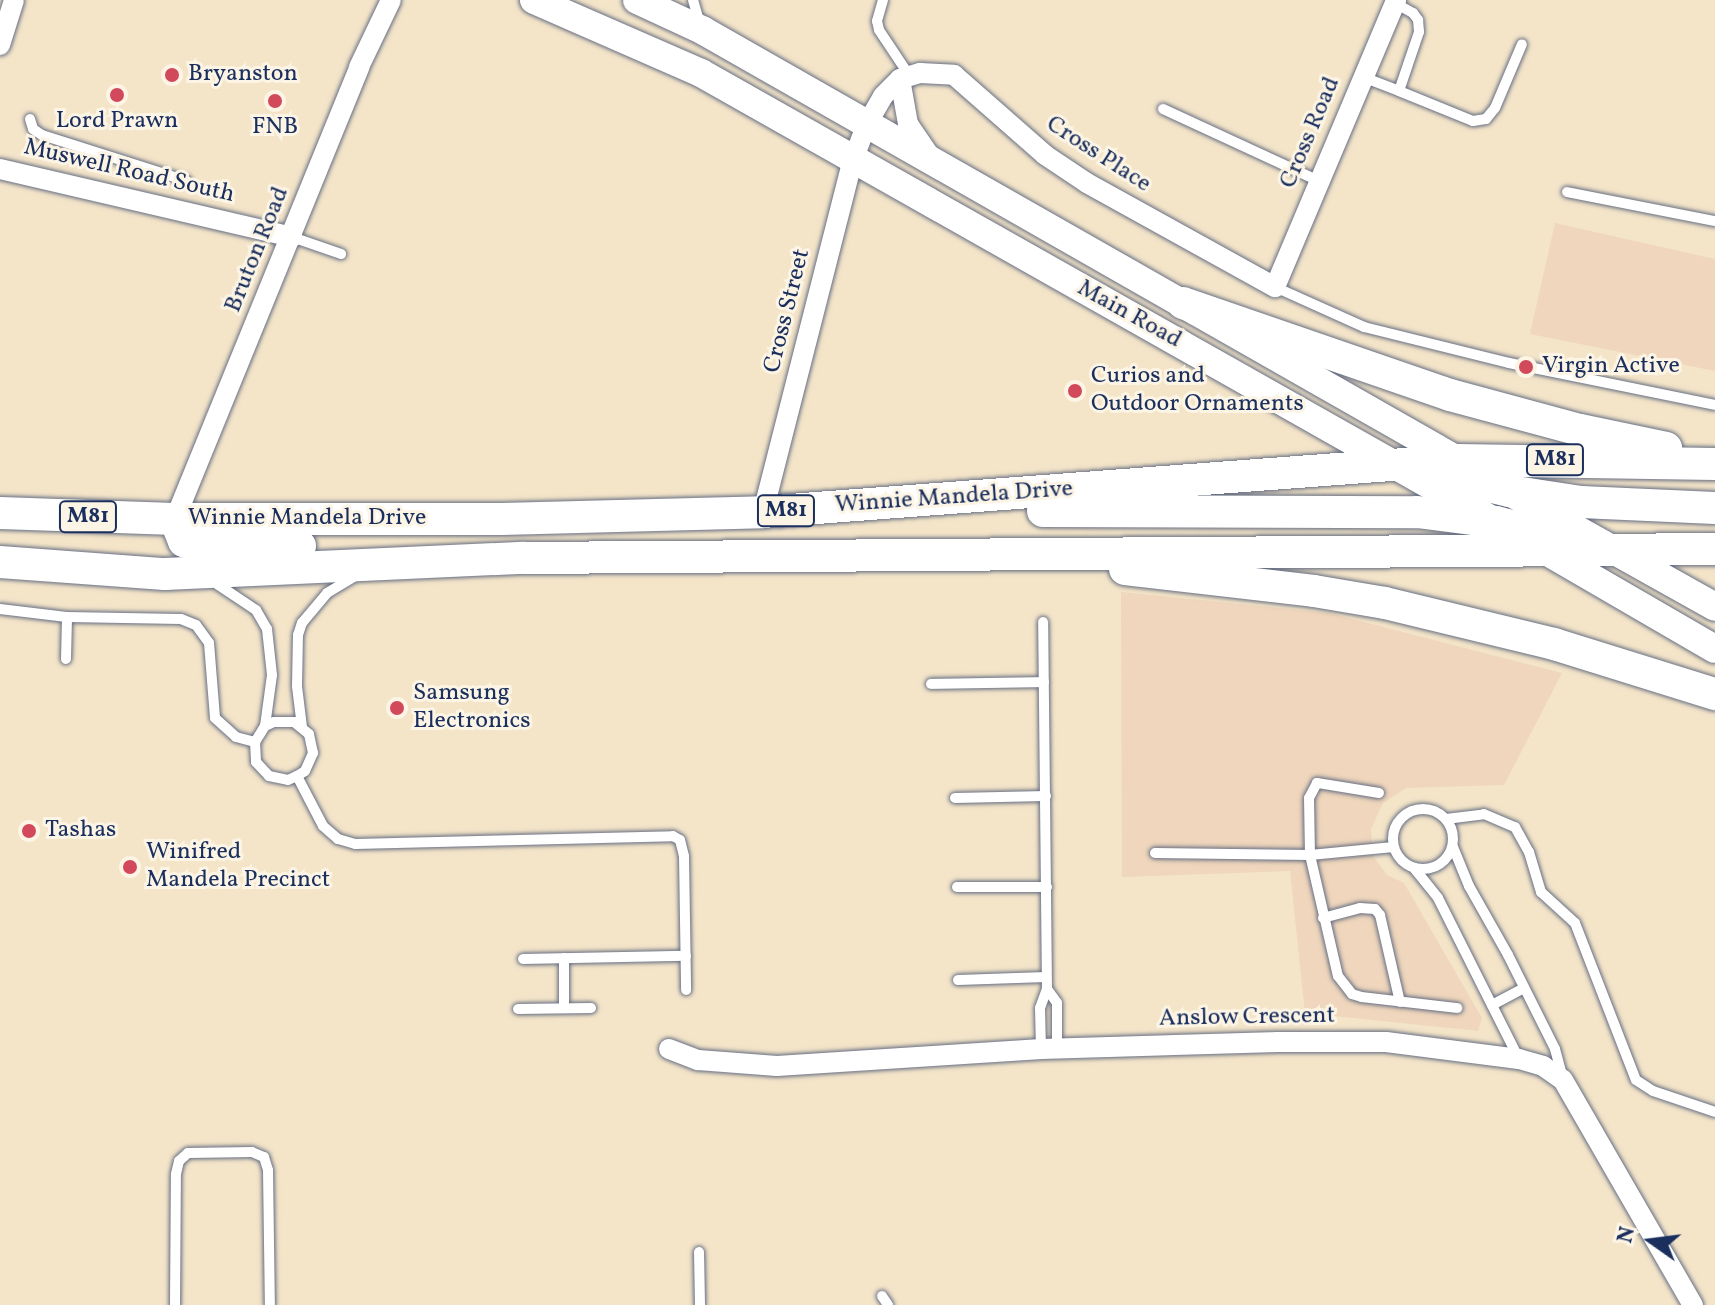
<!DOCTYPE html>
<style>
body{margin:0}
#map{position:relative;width:1715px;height:1305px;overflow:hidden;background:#f4e5c9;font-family:Vollkorn,serif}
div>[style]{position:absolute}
.built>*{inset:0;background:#efd6bc}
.roads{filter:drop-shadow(0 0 2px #676f83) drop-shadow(0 0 2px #676f83)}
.lane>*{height:10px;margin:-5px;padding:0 5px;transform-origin:5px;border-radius:5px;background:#fff}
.lane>.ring{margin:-5px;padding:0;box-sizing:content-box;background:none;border:10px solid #fff;border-radius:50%}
.street>*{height:20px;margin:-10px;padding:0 10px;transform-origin:10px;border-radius:10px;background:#fff}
.secondary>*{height:28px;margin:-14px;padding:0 14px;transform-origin:14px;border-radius:14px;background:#fff}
.primary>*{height:32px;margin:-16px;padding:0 16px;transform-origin:16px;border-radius:16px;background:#fff}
.dots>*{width:22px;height:22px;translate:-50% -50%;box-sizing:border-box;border:4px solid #fcf5e5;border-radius:50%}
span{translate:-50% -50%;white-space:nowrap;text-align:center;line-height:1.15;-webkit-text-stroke:6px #fcf5e5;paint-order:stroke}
.shield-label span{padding:2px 6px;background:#fcf5e5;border:2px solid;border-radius:6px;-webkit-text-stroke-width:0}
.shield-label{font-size:22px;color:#1b2f5e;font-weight:700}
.poi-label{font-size:24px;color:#1b2f5e}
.left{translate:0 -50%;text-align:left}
.street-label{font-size:24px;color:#1b2f5e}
.north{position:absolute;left:1611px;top:1201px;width:80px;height:80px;-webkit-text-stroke:6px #fcf5e5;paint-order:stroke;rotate:284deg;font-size:22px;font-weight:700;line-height:32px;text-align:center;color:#1b2f5e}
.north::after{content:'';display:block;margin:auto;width:28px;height:36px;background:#1b2f5e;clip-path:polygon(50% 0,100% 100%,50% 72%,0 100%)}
</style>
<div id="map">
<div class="built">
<div style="clip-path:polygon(1555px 223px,1715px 259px,1715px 371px,1530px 334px)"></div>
<div style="clip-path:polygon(1121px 592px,1329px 613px,1562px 673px,1504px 785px,1406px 788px,1383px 803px,1371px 829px,1373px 856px,1387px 875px,1404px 883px,1482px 1018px,1478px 1031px,1305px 1013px,1290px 871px,1122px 877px)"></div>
</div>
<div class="roads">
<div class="lane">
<div style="left:693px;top:0;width:26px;rotate:74deg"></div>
<div style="left:883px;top:0;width:22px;rotate:106deg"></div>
<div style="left:877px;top:21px;width:9px;rotate:77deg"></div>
<div style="left:879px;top:30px;width:54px;rotate:56.3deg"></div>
<div style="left:1393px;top:2px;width:23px;rotate:29deg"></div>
<div style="left:1413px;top:13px;width:9px;rotate:54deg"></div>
<div style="left:1418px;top:20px;width:12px;rotate:85deg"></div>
<div style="left:1419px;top:32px;width:62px;rotate:108.7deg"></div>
<div style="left:1399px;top:91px;width:80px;rotate:22.1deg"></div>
<div style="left:1473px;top:121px;width:13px;rotate:-9deg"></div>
<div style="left:1486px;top:119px;width:14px;rotate:-51deg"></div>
<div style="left:1495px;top:108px;width:69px;rotate:-67.1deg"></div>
<div style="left:1363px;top:77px;width:39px;rotate:21deg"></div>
<div style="left:1163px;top:109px;width:170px;rotate:24.8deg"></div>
<div style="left:30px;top:119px;width:10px;rotate:73deg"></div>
<div style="left:33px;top:129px;width:11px;rotate:34deg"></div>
<div style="left:42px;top:135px;width:152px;rotate:17.6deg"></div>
<div style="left:1567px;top:192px;width:151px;rotate:11.1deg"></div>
<div style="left:292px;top:237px;width:52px;rotate:19.1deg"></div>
<div style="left:1275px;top:287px;width:98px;rotate:24.2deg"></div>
<div style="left:1364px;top:327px;width:149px;rotate:13.9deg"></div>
<div style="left:1509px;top:363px;width:210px;rotate:11.5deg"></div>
<div style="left:217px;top:584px;width:47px;rotate:33.7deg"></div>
<div style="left:256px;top:610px;width:22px;rotate:60deg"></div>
<div style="left:267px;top:629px;width:46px;rotate:83.8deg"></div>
<div style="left:272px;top:675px;width:51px;rotate:97.8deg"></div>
<div style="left:265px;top:726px;width:19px;rotate:122deg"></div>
<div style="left:255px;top:742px;width:20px;rotate:87deg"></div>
<div style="left:256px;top:762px;width:19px;rotate:47deg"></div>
<div style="left:269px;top:776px;width:19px;rotate:12deg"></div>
<div style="left:288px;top:780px;width:10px;rotate:-24deg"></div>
<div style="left:297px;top:776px;width:9px;rotate:-32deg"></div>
<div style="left:305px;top:771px;width:20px;rotate:-66deg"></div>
<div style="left:313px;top:753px;width:19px;rotate:-102deg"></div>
<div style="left:309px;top:734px;width:19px;rotate:-141deg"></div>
<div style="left:294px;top:722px;width:20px;rotate:180deg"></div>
<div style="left:274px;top:722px;width:10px;rotate:156deg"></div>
<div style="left:0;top:609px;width:67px;rotate:6.8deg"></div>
<div style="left:67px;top:617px;width:114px;rotate:1deg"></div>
<div style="left:181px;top:619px;width:16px;rotate:22deg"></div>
<div style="left:196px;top:625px;width:22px;rotate:54deg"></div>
<div style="left:209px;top:643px;width:75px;rotate:85.4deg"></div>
<div style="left:215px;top:718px;width:28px;rotate:42deg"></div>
<div style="left:236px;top:737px;width:20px;rotate:15deg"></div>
<div style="left:66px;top:659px;width:42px;rotate:-88.6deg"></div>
<div style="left:931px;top:684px;width:113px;rotate:-1deg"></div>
<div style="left:302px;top:727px;width:41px;rotate:-97deg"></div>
<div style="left:297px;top:686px;width:51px;rotate:-88.9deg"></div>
<div style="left:298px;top:635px;width:13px;rotate:-72deg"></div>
<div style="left:302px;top:623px;width:39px;rotate:-50deg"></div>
<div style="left:327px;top:593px;width:33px;rotate:-31deg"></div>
<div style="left:297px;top:776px;width:56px;rotate:62.5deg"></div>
<div style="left:323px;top:826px;width:20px;rotate:41deg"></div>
<div style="left:338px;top:839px;width:18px;rotate:16deg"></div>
<div style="left:355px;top:844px;width:318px;rotate:-1.4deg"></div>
<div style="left:673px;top:836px;width:8px;rotate:30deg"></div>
<div style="left:680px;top:840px;width:16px;rotate:76deg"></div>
<div style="left:684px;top:856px;width:134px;rotate:89.1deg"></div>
<div style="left:1379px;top:793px;width:63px;rotate:-170.8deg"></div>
<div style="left:1317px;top:783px;width:17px;rotate:118deg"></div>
<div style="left:1309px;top:798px;width:57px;rotate:89deg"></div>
<div style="left:1310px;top:855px;width:124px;rotate:77deg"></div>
<div style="left:1338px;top:976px;width:23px;rotate:52deg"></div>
<div style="left:1352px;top:994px;width:10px;rotate:17deg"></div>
<div style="left:1362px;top:997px;width:96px;rotate:6.6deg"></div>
<div style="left:955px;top:798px;width:91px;rotate:-1.3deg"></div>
<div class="ring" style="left:1393px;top:809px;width:50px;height:50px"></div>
<div style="left:1446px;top:819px;width:38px;rotate:-7deg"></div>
<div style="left:1484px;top:814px;width:34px;rotate:23deg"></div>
<div style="left:1515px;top:827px;width:29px;rotate:61deg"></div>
<div style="left:1529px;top:852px;width:42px;rotate:73.3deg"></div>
<div style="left:1541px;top:892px;width:46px;rotate:42.4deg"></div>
<div style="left:1575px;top:923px;width:168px;rotate:68.8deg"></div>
<div style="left:1636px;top:1080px;width:20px;rotate:33deg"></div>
<div style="left:1653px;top:1091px;width:65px;rotate:18.7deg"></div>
<div style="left:1453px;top:847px;width:42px;rotate:67.7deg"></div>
<div style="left:1469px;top:886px;width:79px;rotate:60.5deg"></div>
<div style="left:1508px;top:955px;width:105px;rotate:63.4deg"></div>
<div style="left:1555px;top:1049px;width:27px;rotate:75deg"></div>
<div style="left:1155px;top:853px;width:155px;rotate:0.7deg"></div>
<div style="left:1310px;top:855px;width:84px;rotate:-5.4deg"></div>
<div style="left:1414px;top:868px;width:38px;rotate:51deg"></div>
<div style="left:1438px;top:898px;width:180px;rotate:63.3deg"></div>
<div style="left:957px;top:887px;width:90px"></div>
<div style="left:1323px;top:918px;width:38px;rotate:-15deg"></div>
<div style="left:1360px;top:908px;width:15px;rotate:4deg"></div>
<div style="left:1375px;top:909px;width:8px;rotate:50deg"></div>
<div style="left:1380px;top:915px;width:89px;rotate:77.1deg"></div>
<div style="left:564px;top:958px;width:50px;rotate:90deg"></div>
<div style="left:523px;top:959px;width:163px;rotate:-1.1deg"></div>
<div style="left:958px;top:980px;width:88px;rotate:-2deg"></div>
<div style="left:1047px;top:989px;width:17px;rotate:54deg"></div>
<div style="left:1057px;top:1003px;width:46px;rotate:90deg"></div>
<div style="left:1492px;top:1005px;width:36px;rotate:-28deg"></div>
<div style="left:518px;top:1009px;width:73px;rotate:-0.8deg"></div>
<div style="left:1041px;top:1049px;width:41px;rotate:-91.4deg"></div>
<div style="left:1040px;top:1008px;width:20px;rotate:-70deg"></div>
<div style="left:1047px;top:989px;width:367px;rotate:-90.6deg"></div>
<div style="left:699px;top:1252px;width:53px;rotate:88.9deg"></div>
<div style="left:882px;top:1296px;width:11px;rotate:56deg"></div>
<div style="left:175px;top:1305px;width:131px;rotate:-89.6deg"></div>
<div style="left:176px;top:1174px;width:13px;rotate:-77deg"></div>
<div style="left:179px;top:1161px;width:12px;rotate:-42deg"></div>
<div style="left:188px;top:1153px;width:64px;rotate:-0.9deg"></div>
<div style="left:252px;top:1152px;width:13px;rotate:23deg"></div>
<div style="left:264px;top:1157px;width:14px;rotate:73deg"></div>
<div style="left:268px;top:1170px;width:135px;rotate:89.2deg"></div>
</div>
<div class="street">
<div style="left:0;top:45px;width:47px;rotate:-72.7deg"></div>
<div style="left:900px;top:79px;width:46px;rotate:79.9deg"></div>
<div style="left:908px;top:124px;width:42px;rotate:55.6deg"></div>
<div style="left:0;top:169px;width:300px;rotate:13.1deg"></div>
<div style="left:763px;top:512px;width:363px;rotate:-75.7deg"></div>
<div style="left:853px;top:160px;width:39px;rotate:-69deg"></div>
<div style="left:867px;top:124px;width:32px;rotate:-60deg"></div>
<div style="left:883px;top:96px;width:24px;rotate:-45deg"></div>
<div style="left:900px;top:79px;width:21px;rotate:-17deg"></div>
<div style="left:920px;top:73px;width:34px;rotate:3deg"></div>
<div style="left:954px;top:75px;width:121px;rotate:41.3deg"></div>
<div style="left:1045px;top:155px;width:50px;rotate:33.7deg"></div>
<div style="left:1087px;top:183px;width:215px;rotate:29deg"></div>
<div style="left:1275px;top:287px;width:311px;rotate:-67.1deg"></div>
<div style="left:175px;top:519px;width:488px;rotate:-67.8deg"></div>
<div style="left:359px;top:67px;width:74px;rotate:-64.5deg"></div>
<div style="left:669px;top:1049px;width:31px;rotate:21deg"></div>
<div style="left:698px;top:1060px;width:79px;rotate:4.3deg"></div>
<div style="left:777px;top:1066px;width:265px;rotate:-3.7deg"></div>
<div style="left:1041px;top:1049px;width:237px;rotate:-1.7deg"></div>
<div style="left:1278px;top:1042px;width:108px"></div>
<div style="left:1386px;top:1042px;width:134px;rotate:7.3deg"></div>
<div style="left:1519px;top:1059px;width:25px;rotate:16deg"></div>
<div style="left:1543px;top:1066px;width:24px;rotate:35deg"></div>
<div style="left:1563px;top:1080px;width:260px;rotate:60deg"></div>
</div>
<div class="secondary">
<div style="left:534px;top:0;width:182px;rotate:23.6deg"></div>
<div style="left:701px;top:73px;width:909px;rotate:29.47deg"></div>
<div style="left:637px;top:0;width:72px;rotate:24.8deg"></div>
<div style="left:702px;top:30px;width:879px;rotate:29.66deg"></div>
<div style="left:1515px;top:495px;width:229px;rotate:29.2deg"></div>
<div style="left:1539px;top:547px;width:203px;rotate:30.1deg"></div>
</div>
<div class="primary">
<div style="left:1183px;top:303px;width:282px;rotate:19deg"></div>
<div style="left:1450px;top:395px;width:135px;rotate:15.1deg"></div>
<div style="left:1580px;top:430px;width:88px;rotate:11.8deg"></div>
<div style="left:1429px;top:472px;width:82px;rotate:13.4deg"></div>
<div style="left:1509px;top:491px;width:73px;rotate:8.7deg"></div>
<div style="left:1581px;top:502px;width:134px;rotate:2.6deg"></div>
<div style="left:1043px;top:511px;width:374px;rotate:0.2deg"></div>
<div style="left:1417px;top:512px;width:80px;rotate:7.2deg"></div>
<div style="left:1496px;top:522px;width:72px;rotate:14.4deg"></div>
<div style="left:0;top:513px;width:175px;rotate:2deg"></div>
<div style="left:175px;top:519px;width:326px"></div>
<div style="left:501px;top:519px;width:262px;rotate:-1.5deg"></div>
<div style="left:763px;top:512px;width:697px;rotate:-4.28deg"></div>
<div style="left:1458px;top:460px;width:257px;rotate:0.9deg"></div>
<div style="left:175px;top:519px;width:24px;rotate:68deg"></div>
<div style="left:184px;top:541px;width:16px;rotate:22deg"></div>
<div style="left:199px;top:547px;width:101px;rotate:-0.6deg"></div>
<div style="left:0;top:562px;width:165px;rotate:4.2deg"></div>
<div style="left:165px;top:574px;width:359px;rotate:-2.6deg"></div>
<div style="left:524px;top:558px;width:1191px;rotate:-0.43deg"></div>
<div style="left:1125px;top:569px;width:190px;rotate:6.6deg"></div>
<div style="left:1314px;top:591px;width:72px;rotate:9.6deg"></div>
<div style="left:1385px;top:603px;width:174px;rotate:13.6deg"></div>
<div style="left:1554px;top:644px;width:169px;rotate:17.3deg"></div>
</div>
</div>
<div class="dots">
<div style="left:172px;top:75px;background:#d1495b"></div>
<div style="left:117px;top:95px;background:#d1495b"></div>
<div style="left:275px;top:101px;background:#d1495b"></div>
<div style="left:1526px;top:367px;background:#d1495b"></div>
<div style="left:1075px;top:391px;background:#d1495b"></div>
<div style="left:397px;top:708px;background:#d1495b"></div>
<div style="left:29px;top:831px;background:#d1495b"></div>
<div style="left:130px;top:867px;background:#d1495b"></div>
</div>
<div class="shield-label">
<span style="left:1555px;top:460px">M81</span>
<span style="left:786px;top:511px">M81</span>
<span style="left:88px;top:517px">M81</span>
</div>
<div class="poi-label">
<span class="left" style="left:188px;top:75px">Bryanston</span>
<span style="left:117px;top:122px">Lord Prawn</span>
<span style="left:275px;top:128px">FNB</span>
<span class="left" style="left:1542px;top:367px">Virgin Active</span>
<span class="left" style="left:1091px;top:391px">Curios and<br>Outdoor Ornaments</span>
<span class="left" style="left:413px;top:708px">Samsung<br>Electronics</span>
<span class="left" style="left:45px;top:831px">Tashas</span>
<span class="left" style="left:146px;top:867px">Winifred<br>Mandela Precinct</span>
</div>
<div class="street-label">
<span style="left:1311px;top:133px;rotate:-67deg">Cross Road</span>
<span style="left:1098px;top:155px;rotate:33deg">Cross Place</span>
<span style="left:129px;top:172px;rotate:13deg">Muswell Road South</span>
<span style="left:258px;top:250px;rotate:-68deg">Bruton Road</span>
<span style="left:788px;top:311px;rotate:-76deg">Cross Street</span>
<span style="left:1129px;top:315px;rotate:29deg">Main Road</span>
<span style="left:954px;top:498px;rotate:-4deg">Winnie Mandela Drive</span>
<span style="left:307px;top:519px">Winnie Mandela Drive</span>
<span style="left:1247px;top:1018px;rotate:-1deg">Anslow Crescent</span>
</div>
<div class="north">N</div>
</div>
